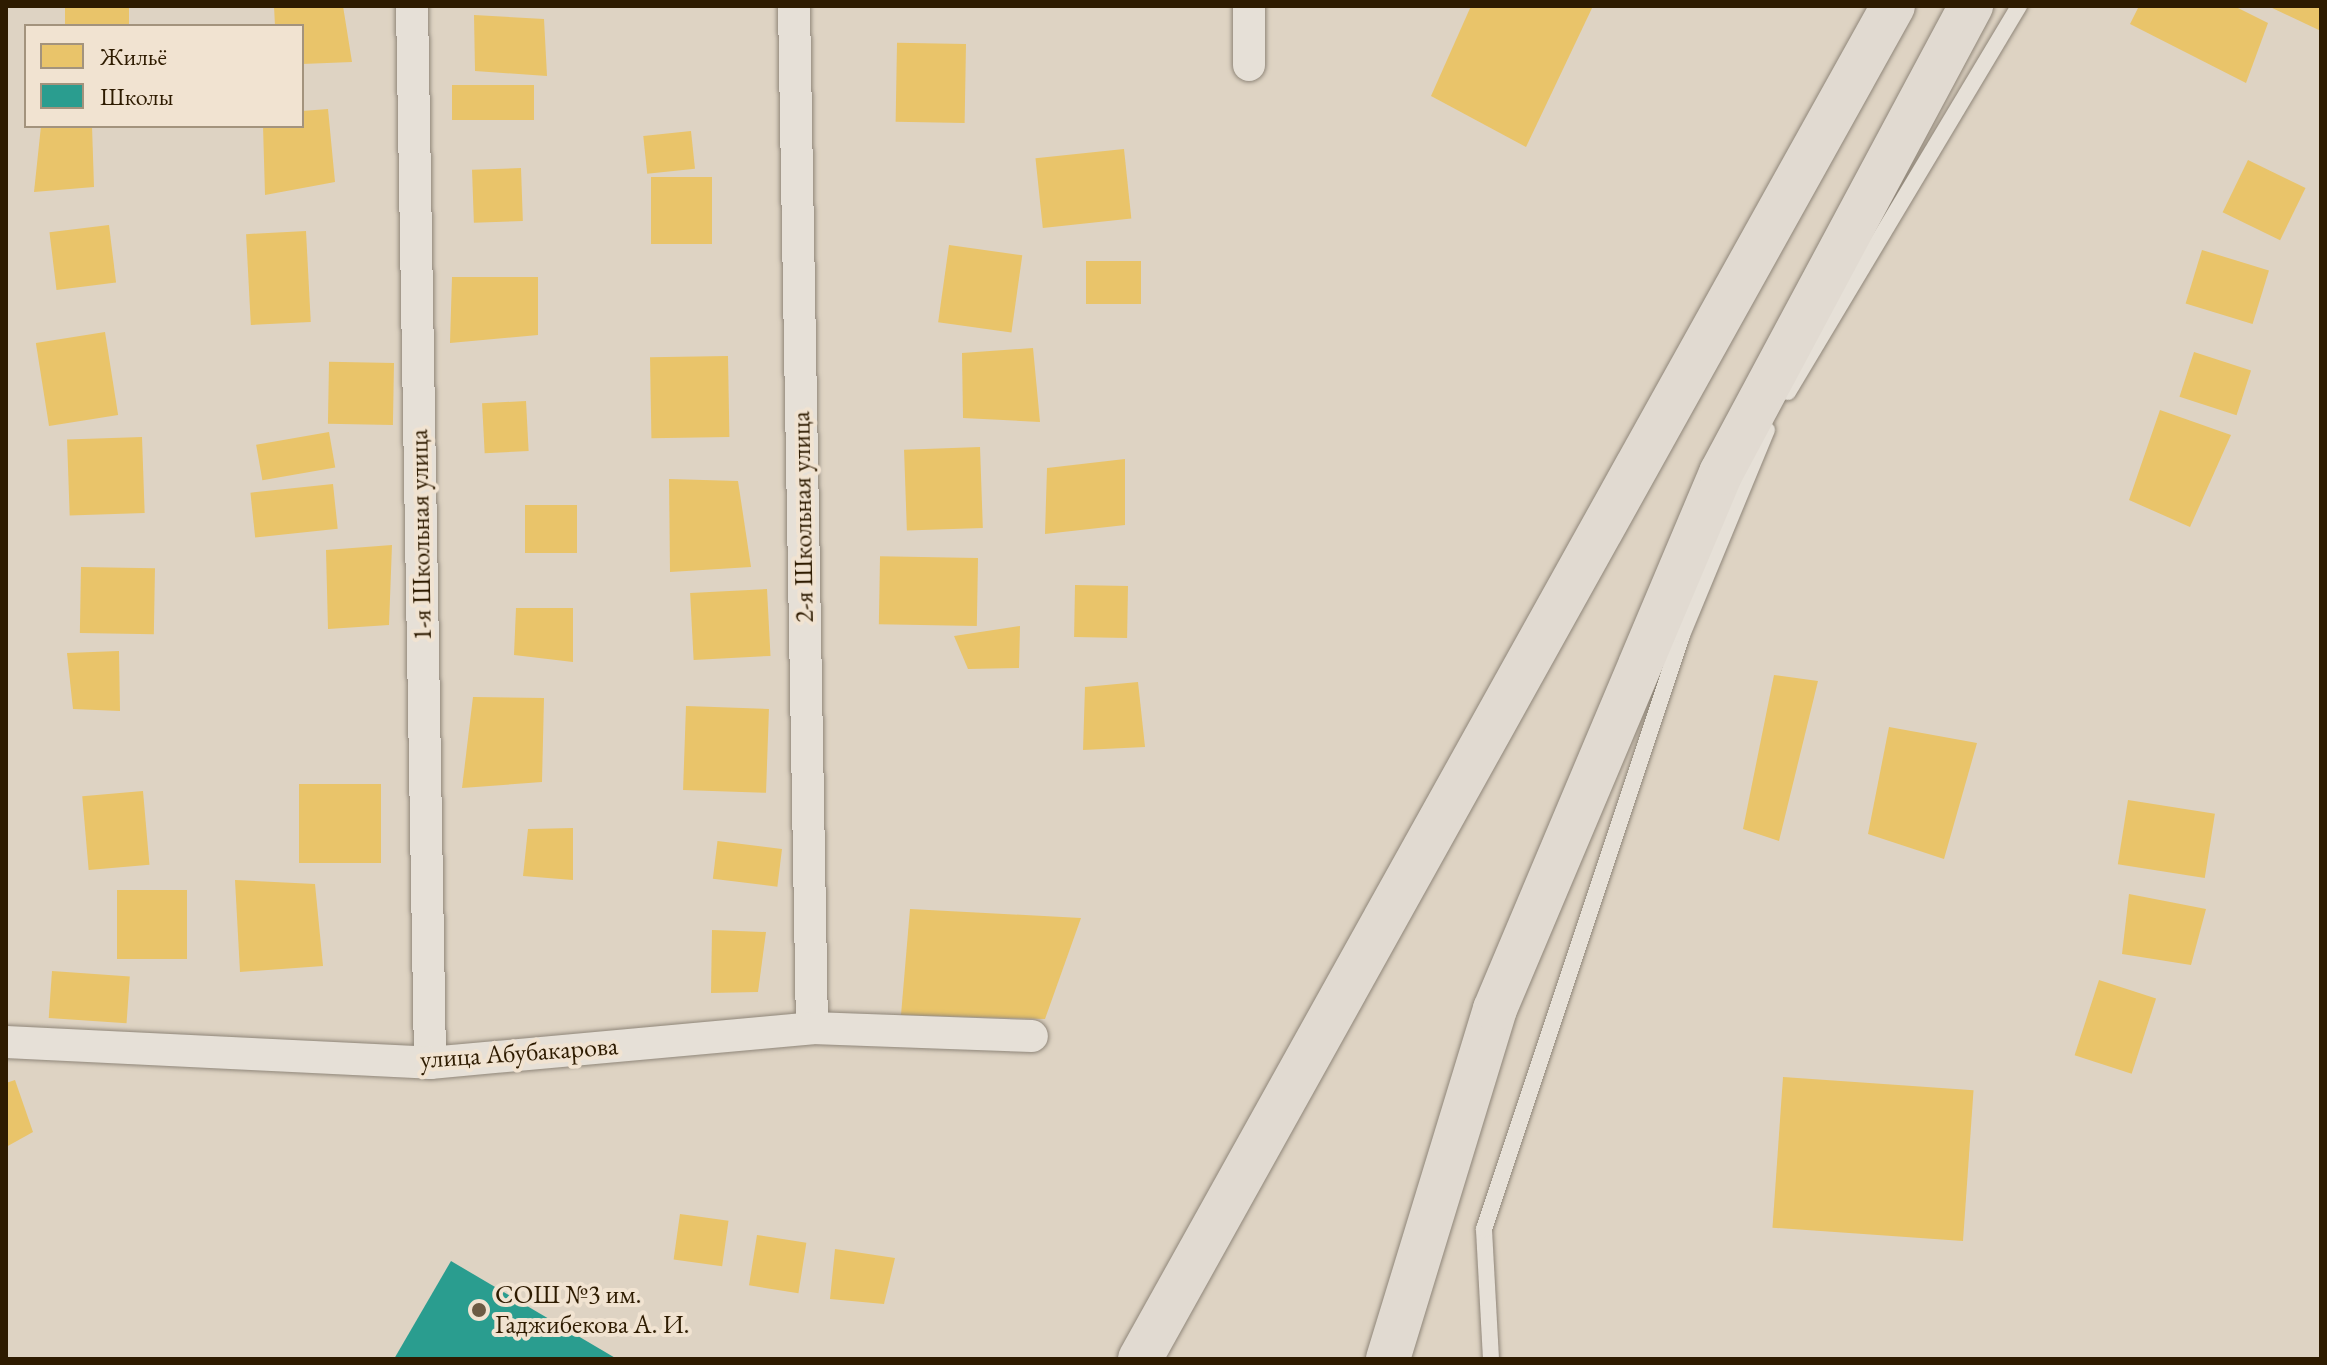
<!DOCTYPE html>
<meta charset="utf-8">
<style>
body{margin:0}
#map{position:relative;width:2327px;height:1365px;overflow:hidden;background:#ded3c3;font-family:"EB Garamond",serif}
div>[style]{position:absolute}
.homes>*{inset:0;background:#e9c46a;transform-origin:0 0}
.schools>*{inset:0;background:#2a9d8f}
.roads{filter:drop-shadow(0 0 2px #8f8679) drop-shadow(0 0 2px #8f8679)}
.lane>*{height:16px;margin:-8px;padding:0 8px;transform-origin:8px;border-radius:8px;background:#e6e0d7}
.street>*{height:32px;margin:-16px;padding:0 16px;transform-origin:16px;border-radius:16px;background:#e6e0d7}
.primary>*{height:44px;margin:-22px;padding:0 22px;transform-origin:22px;border-radius:22px;background:#e1dad1}
.dots>*{width:22px;height:22px;translate:-50% -50%;box-sizing:border-box;border:4px solid #f1e3d1;border-radius:50%}
span{translate:-50% -50%;white-space:nowrap;text-align:center;line-height:1.15;-webkit-text-stroke:8px #f1e3d1;paint-order:stroke}
.street-label{font-size:26px;color:#2e1b00}
.poi-label{font-size:26px;color:#2e1b00}
.left{translate:0 -50%;text-align:left}
.frame{position:absolute;inset:0;border:8px solid #2e1b00;pointer-events:none}
.legend{position:absolute;left:24px;top:24px;width:280px;height:104px;box-sizing:border-box;background:#f1e3d1;border:2px solid #a3937d;margin:0;padding:10px 14px;list-style:none;font-size:24px;color:#2e1b00}
.legend li{display:flex;align-items:center;gap:16px;height:40px}
.legend b{width:40px;border:2px solid #a3937d}
</style>
<div id="map">
<div class="homes">
<div style="left:65px;top:6px;width:64px;height:20px"></div>
<div style="clip-path:polygon(274px 6px,343px 6px,352px 62px,302px 64px,302px 26px,275px 26px)"></div>
<div style="clip-path:polygon(1471px 6px,1593px 6px,1526px 147px,1431px 96px)"></div>
<div style="clip-path:polygon(2139px 6px,2234px 6px,2268px 23px,2246px 83px,2130px 24px)"></div>
<div style="clip-path:polygon(2268px 6px,2321px 6px,2321px 31px)"></div>
<div style="clip-path:polygon(474px 15px,544px 19px,547px 76px,475px 71px)"></div>
<div style="left:966px;top:44px;width:79px;height:69px;rotate:91deg"></div>
<div style="left:534px;top:85px;width:35px;height:82px;rotate:90deg"></div>
<div style="clip-path:polygon(328px 109px,335px 182px,265px 195px,263px 126px,302px 126px,302px 111px)"></div>
<div style="clip-path:polygon(41px 126px,92px 126px,94px 187px,34px 192px)"></div>
<div style="left:691px;top:131px;width:38px;height:48px;rotate:84deg"></div>
<div style="left:1124px;top:149px;width:70px;height:89px;rotate:84deg"></div>
<div style="left:2248px;top:160px;width:64px;height:58px;rotate:26deg"></div>
<div style="left:521px;top:168px;width:53px;height:49px;rotate:88deg"></div>
<div style="left:712px;top:177px;width:67px;height:61px;rotate:90deg"></div>
<div style="left:109px;top:225px;width:58px;height:60px;rotate:83deg"></div>
<div style="left:306px;top:231px;width:91px;height:60px;rotate:87deg"></div>
<div style="left:949px;top:245px;width:74px;height:78px;rotate:8deg"></div>
<div style="left:2202px;top:250px;width:70px;height:56px;rotate:17deg"></div>
<div style="left:1141px;top:261px;width:43px;height:55px;rotate:90deg"></div>
<div style="clip-path:polygon(452px 277px,538px 277px,538px 335px,450px 343px)"></div>
<div style="left:105px;top:332px;width:84px;height:70px;rotate:81deg"></div>
<div style="clip-path:polygon(1033px 348px,1040px 422px,963px 418px,962px 353px)"></div>
<div style="left:2194px;top:352px;width:60px;height:47px;rotate:18deg"></div>
<div style="left:728px;top:356px;width:81px;height:78px;rotate:89deg"></div>
<div style="left:394px;top:363px;width:62px;height:65px;rotate:91deg"></div>
<div style="left:526px;top:401px;width:50px;height:44px;rotate:87deg"></div>
<div style="clip-path:polygon(2160px 410px,2231px 435px,2190px 527px,2129px 500px)"></div>
<div style="left:329px;top:432px;width:36px;height:74px;rotate:80deg"></div>
<div style="left:142px;top:437px;width:76px;height:75px;rotate:88deg"></div>
<div style="left:980px;top:447px;width:81px;height:76px;rotate:88deg"></div>
<div style="clip-path:polygon(1125px 459px,1125px 525px,1045px 534px,1047px 468px)"></div>
<div style="clip-path:polygon(669px 479px,738px 481px,751px 567px,670px 572px)"></div>
<div style="left:333px;top:484px;width:45px;height:83px;rotate:84deg"></div>
<div style="left:525px;top:505px;width:52px;height:48px"></div>
<div style="clip-path:polygon(392px 545px,389px 625px,328px 629px,326px 550px)"></div>
<div style="left:978px;top:558px;width:68px;height:98px;rotate:91deg"></div>
<div style="left:81px;top:567px;width:74px;height:66px;rotate:1deg"></div>
<div style="left:1128px;top:586px;width:52px;height:53px;rotate:91deg"></div>
<div style="left:767px;top:589px;width:67px;height:77px;rotate:87deg"></div>
<div style="clip-path:polygon(516px 608px,573px 608px,573px 662px,514px 655px)"></div>
<div style="clip-path:polygon(1020px 626px,1019px 668px,968px 669px,954px 636px)"></div>
<div style="clip-path:polygon(119px 651px,120px 711px,73px 709px,67px 653px)"></div>
<div style="clip-path:polygon(1774px 675px,1818px 681px,1779px 841px,1743px 829px)"></div>
<div style="clip-path:polygon(1138px 682px,1145px 747px,1083px 750px,1085px 687px)"></div>
<div style="clip-path:polygon(473px 697px,544px 698px,542px 782px,462px 788px)"></div>
<div style="left:686px;top:706px;width:83px;height:84px;rotate:2deg"></div>
<div style="clip-path:polygon(1889px 727px,1977px 743px,1944px 859px,1868px 834px)"></div>
<div style="left:381px;top:784px;width:79px;height:82px;rotate:90deg"></div>
<div style="left:143px;top:791px;width:74px;height:61px;rotate:85deg"></div>
<div style="left:2128px;top:800px;width:88px;height:65px;rotate:9deg"></div>
<div style="clip-path:polygon(573px 828px,573px 880px,523px 876px,528px 829px)"></div>
<div style="left:782px;top:849px;width:38px;height:65px;rotate:97deg"></div>
<div style="clip-path:polygon(235px 880px,315px 884px,323px 966px,240px 972px)"></div>
<div style="left:117px;top:890px;width:70px;height:69px"></div>
<div style="clip-path:polygon(2129px 894px,2206px 909px,2191px 965px,2122px 954px)"></div>
<div style="clip-path:polygon(910px 909px,1081px 918px,1045px 1019px,901px 1015px)"></div>
<div style="clip-path:polygon(712px 930px,766px 932px,758px 992px,711px 993px)"></div>
<div style="left:52px;top:971px;width:78px;height:47px;rotate:4deg"></div>
<div style="left:2099px;top:980px;width:60px;height:79px;rotate:18deg"></div>
<div style="left:1783px;top:1077px;width:191px;height:151px;rotate:4deg"></div>
<div style="clip-path:polygon(15px 1080px,33px 1132px,6px 1147px,6px 1083px)"></div>
<div style="left:680px;top:1214px;width:49px;height:46px;rotate:8deg"></div>
<div style="left:757px;top:1235px;width:50px;height:51px;rotate:9deg"></div>
<div style="clip-path:polygon(835px 1249px,895px 1258px,884px 1304px,830px 1299px)"></div>
</div>
<div class="schools">
<div style="clip-path:polygon(451px 1261px,617px 1359px,394px 1359px)"></div>
</div>
<div class="roads">
<div class="lane">
<div style="left:1788px;top:392px;width:450px;rotate:-59.1deg"></div>
<div style="left:1491px;top:1359px;width:130px;rotate:-93.1deg"></div>
<div style="left:1484px;top:1229px;width:626px;rotate:-71.57deg"></div>
<div style="left:1682px;top:635px;width:222px;rotate:-67.5deg"></div>
</div>
<div class="street">
<div style="left:412px;top:6px;width:1057px;rotate:89.02deg"></div>
<div style="left:794px;top:6px;width:1022px;rotate:88.99deg"></div>
<div style="left:1249px;top:6px;width:59px;rotate:90deg"></div>
<div style="left:6px;top:1042px;width:425px;rotate:2.8deg"></div>
<div style="left:430px;top:1063px;width:384px;rotate:-5.2deg"></div>
<div style="left:812px;top:1028px;width:220px;rotate:2.1deg"></div>
</div>
<div class="primary">
<div style="left:1140px;top:1359px;width:1548px;rotate:-60.9deg"></div>
<div style="left:1388px;top:1359px;width:366px;rotate:-73deg"></div>
<div style="left:1495px;top:1009px;width:582px;rotate:-67.14deg"></div>
<div style="left:1721px;top:473px;width:530px;rotate:-61.84deg"></div>
</div>
</div>
<div class="dots">
<div style="left:479px;top:1310px;background:#6c5b44"></div>
</div>
<div class="street-label">
<span style="left:803px;top:517px;rotate:-91deg">2-я Школьная улица</span>
<span style="left:421px;top:535px;rotate:-91deg">1-я Школьная улица</span>
<span style="left:519px;top:1053px;rotate:-4deg">улица Абубакарова</span>
</div>
<div class="poi-label">
<span class="left" style="left:495px;top:1310px">СОШ №3 им.<br>Гаджибекова А. И.</span>
</div>
<div class="frame"></div>
<ul class="legend">
<li><b style="height:22px;background:#e9c46a"></b>Жильё</li>
<li><b style="height:22px;background:#2a9d8f"></b>Школы</li>
</ul>
</div>
